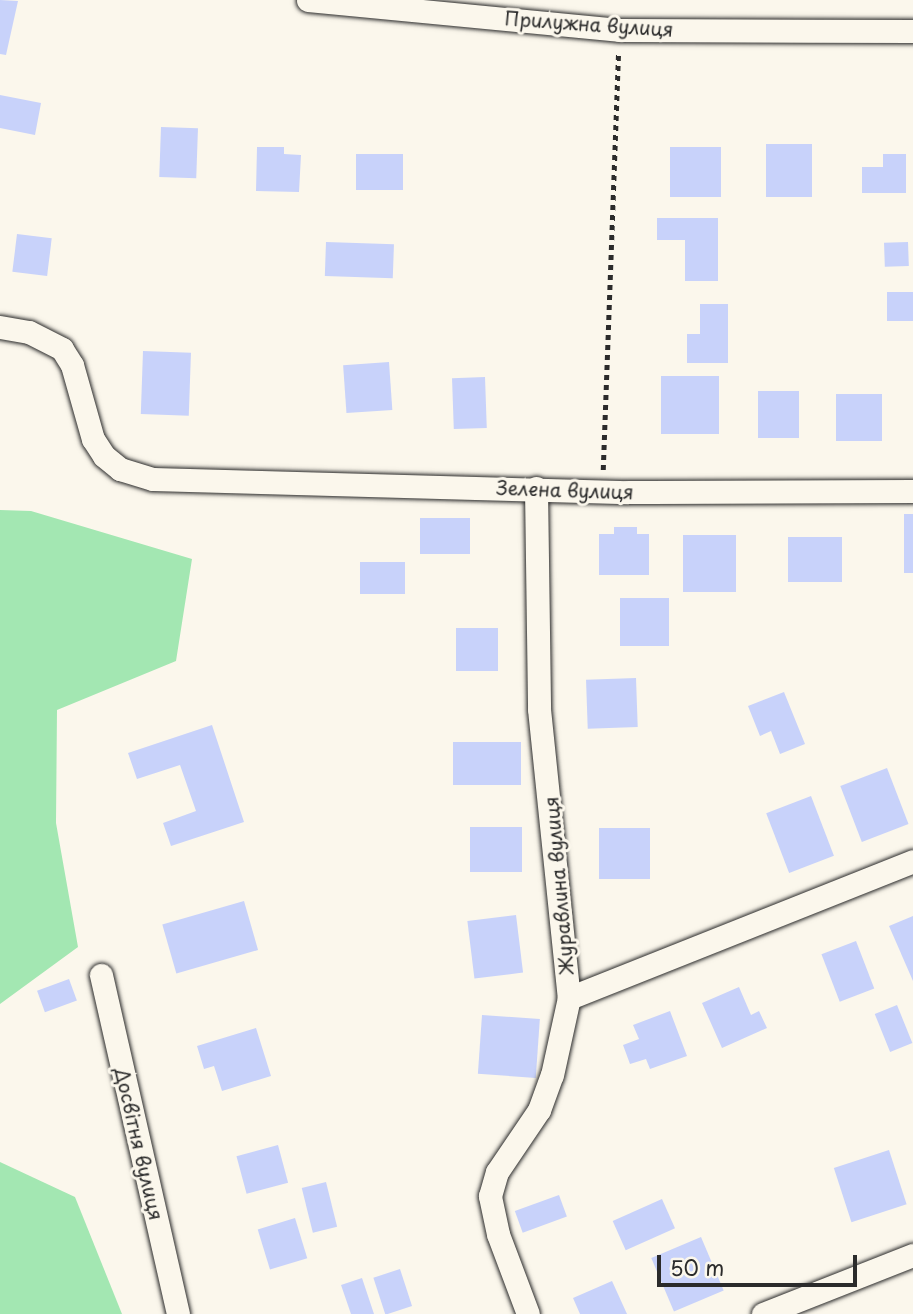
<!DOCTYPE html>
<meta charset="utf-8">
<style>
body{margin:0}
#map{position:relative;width:913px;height:1314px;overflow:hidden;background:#fbf7ec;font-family:"Playpen Sans",sans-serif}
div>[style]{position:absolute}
.green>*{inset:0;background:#a3e7b2}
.building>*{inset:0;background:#c8d2fa;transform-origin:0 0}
.path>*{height:4.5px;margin-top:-2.25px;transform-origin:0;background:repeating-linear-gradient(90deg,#2b2b2b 0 5px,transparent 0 10px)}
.roads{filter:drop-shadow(0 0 2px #2b2b2b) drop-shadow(0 0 2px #2b2b2b)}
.minor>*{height:23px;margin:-11.5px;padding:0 11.5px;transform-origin:11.5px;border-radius:11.5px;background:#fbf7ec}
span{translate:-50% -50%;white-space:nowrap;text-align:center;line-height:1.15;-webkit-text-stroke:6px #fbf7ec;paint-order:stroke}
.street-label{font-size:19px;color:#2b2b2b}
.scale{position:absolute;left:657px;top:1255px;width:200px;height:32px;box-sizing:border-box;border:4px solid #2b2b2b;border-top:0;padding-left:9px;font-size:21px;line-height:24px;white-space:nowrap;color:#2b2b2b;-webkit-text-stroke:5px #fbf7ec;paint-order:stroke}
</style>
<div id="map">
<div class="green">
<div style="clip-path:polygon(0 510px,31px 511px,192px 559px,176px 661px,57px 710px,56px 823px,78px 947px,0 1004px)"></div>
<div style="clip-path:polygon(0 1162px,75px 1197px,122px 1314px,0 1314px)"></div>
</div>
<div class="building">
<div style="clip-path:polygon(0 0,18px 1px,6px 55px,0 54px)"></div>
<div style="clip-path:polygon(0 95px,41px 103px,35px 135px,0 128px)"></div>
<div style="left:161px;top:127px;width:37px;height:50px;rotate:2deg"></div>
<div style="left:766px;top:144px;width:46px;height:53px"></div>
<div style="clip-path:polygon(257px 147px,284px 147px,284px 154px,301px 155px,299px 192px,256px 191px)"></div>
<div style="left:670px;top:147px;width:51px;height:50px"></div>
<div style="left:356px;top:154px;width:47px;height:36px"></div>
<div style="clip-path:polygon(883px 154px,906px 154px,906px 193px,862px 193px,862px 167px,883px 167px)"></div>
<div style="clip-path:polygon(657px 218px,718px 218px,718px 281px,685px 281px,685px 240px,657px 240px)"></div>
<div style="left:17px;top:234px;width:35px;height:38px;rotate:7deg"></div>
<div style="left:326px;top:242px;width:68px;height:34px;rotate:2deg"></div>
<div style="left:908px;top:242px;width:24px;height:24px;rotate:88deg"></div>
<div style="left:913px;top:292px;width:29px;height:26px;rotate:90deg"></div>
<div style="clip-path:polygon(700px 304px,728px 304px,728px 363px,687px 363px,687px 334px,700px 334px)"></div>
<div style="left:143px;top:351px;width:48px;height:63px;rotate:2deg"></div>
<div style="left:389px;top:362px;width:48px;height:46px;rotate:86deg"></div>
<div style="left:661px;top:376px;width:58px;height:58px"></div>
<div style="left:485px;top:377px;width:51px;height:33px;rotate:88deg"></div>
<div style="left:758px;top:391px;width:41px;height:47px"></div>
<div style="left:836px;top:394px;width:46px;height:47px"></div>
<div style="left:913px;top:514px;width:59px;height:9px;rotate:90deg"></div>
<div style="left:420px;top:518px;width:50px;height:36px"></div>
<div style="clip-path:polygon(614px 527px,637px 527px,637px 534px,649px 534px,649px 575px,599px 575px,599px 534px,614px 534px)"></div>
<div style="left:683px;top:535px;width:53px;height:57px"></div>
<div style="left:788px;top:537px;width:54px;height:45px"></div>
<div style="left:360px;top:562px;width:45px;height:32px"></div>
<div style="left:620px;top:598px;width:49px;height:48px"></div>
<div style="left:456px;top:628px;width:42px;height:43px"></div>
<div style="left:636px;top:678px;width:49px;height:50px;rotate:88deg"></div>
<div style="clip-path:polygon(784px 692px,805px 744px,780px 754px,771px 731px,760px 736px,748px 706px)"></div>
<div style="clip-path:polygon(212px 725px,244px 822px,171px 846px,163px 823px,196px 811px,180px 765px,137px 779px,128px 753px)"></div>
<div style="left:453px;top:742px;width:68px;height:43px"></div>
<div style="left:887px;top:768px;width:60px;height:50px;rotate:69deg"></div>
<div style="left:811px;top:796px;width:64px;height:48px;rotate:69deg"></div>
<div style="left:470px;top:827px;width:52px;height:45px"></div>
<div style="left:599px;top:828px;width:51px;height:51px"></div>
<div style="left:244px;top:901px;width:51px;height:85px;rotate:74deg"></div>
<div style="left:516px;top:915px;width:58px;height:49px;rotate:83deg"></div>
<div style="clip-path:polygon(913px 916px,913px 981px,889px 926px)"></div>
<div style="left:856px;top:941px;width:51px;height:37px;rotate:69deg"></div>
<div style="left:69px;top:979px;width:23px;height:34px;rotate:70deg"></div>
<div style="clip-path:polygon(739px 987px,751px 1015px,759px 1011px,767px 1028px,722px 1048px,702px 1003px)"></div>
<div style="left:897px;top:1005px;width:41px;height:24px;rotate:68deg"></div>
<div style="clip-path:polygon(670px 1011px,687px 1056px,650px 1069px,646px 1059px,630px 1064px,623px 1045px,639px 1039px,633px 1025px)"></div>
<div style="left:482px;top:1015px;width:58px;height:59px;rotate:4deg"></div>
<div style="clip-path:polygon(256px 1028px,271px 1076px,222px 1091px,214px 1066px,204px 1069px,197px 1046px)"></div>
<div style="left:278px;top:1145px;width:39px;height:43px;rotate:75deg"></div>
<div style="left:889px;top:1150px;width:57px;height:58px;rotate:72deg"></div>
<div style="left:326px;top:1182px;width:46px;height:25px;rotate:76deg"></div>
<div style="left:559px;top:1195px;width:23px;height:47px;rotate:70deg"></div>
<div style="left:662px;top:1199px;width:32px;height:54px;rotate:66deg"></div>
<div style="left:295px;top:1218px;width:42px;height:39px;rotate:73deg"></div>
<div style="left:701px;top:1237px;width:58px;height:54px;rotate:67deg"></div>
<div style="left:400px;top:1269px;width:39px;height:28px;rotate:72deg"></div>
<div style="clip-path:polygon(362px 1278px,374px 1314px,351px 1314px,341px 1285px)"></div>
<div style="clip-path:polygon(612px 1281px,627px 1314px,580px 1314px,573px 1298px)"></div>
</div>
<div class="path">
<div style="left:603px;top:470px;width:418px;rotate:-87.9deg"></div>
</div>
<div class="roads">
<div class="minor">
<div style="left:308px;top:0;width:312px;rotate:5.5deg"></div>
<div style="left:619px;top:30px;width:294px;rotate:0.2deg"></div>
<div style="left:0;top:327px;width:29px;rotate:10deg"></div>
<div style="left:29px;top:332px;width:37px;rotate:27deg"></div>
<div style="left:62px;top:349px;width:19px;rotate:58deg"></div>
<div style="left:72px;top:365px;width:77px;rotate:74.2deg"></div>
<div style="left:93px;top:439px;width:20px;rotate:57deg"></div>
<div style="left:104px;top:456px;width:21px;rotate:39deg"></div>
<div style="left:120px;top:469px;width:34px;rotate:17deg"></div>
<div style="left:153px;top:479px;width:475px;rotate:1.6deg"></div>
<div style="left:628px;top:492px;width:285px;rotate:-0.2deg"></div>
<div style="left:536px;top:488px;width:221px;rotate:89.2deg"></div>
<div style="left:539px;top:709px;width:291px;rotate:84.1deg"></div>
<div style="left:569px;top:998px;width:370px;rotate:-21.7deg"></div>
<div style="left:101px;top:975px;width:348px;rotate:77.2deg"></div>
<div style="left:528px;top:1314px;width:85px;rotate:-110.6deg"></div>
<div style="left:498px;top:1234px;width:39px;rotate:-102deg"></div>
<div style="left:490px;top:1196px;width:25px;rotate:-74deg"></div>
<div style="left:497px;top:1172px;width:75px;rotate:-55.9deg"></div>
<div style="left:539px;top:1110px;width:37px;rotate:-70deg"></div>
<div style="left:552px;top:1075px;width:79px;rotate:-77.6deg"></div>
<div style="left:763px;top:1314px;width:161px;rotate:-21.5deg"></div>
</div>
</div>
<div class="street-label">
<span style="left:589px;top:24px;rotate:4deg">Прилужна вулиця</span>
<span style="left:565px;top:490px;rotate:2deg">Зелена вулиця</span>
<span style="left:559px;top:886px;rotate:-95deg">Журавлина вулиця</span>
<span style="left:139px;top:1144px;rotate:77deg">Досвітня вулиця</span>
</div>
<div class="scale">50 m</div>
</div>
